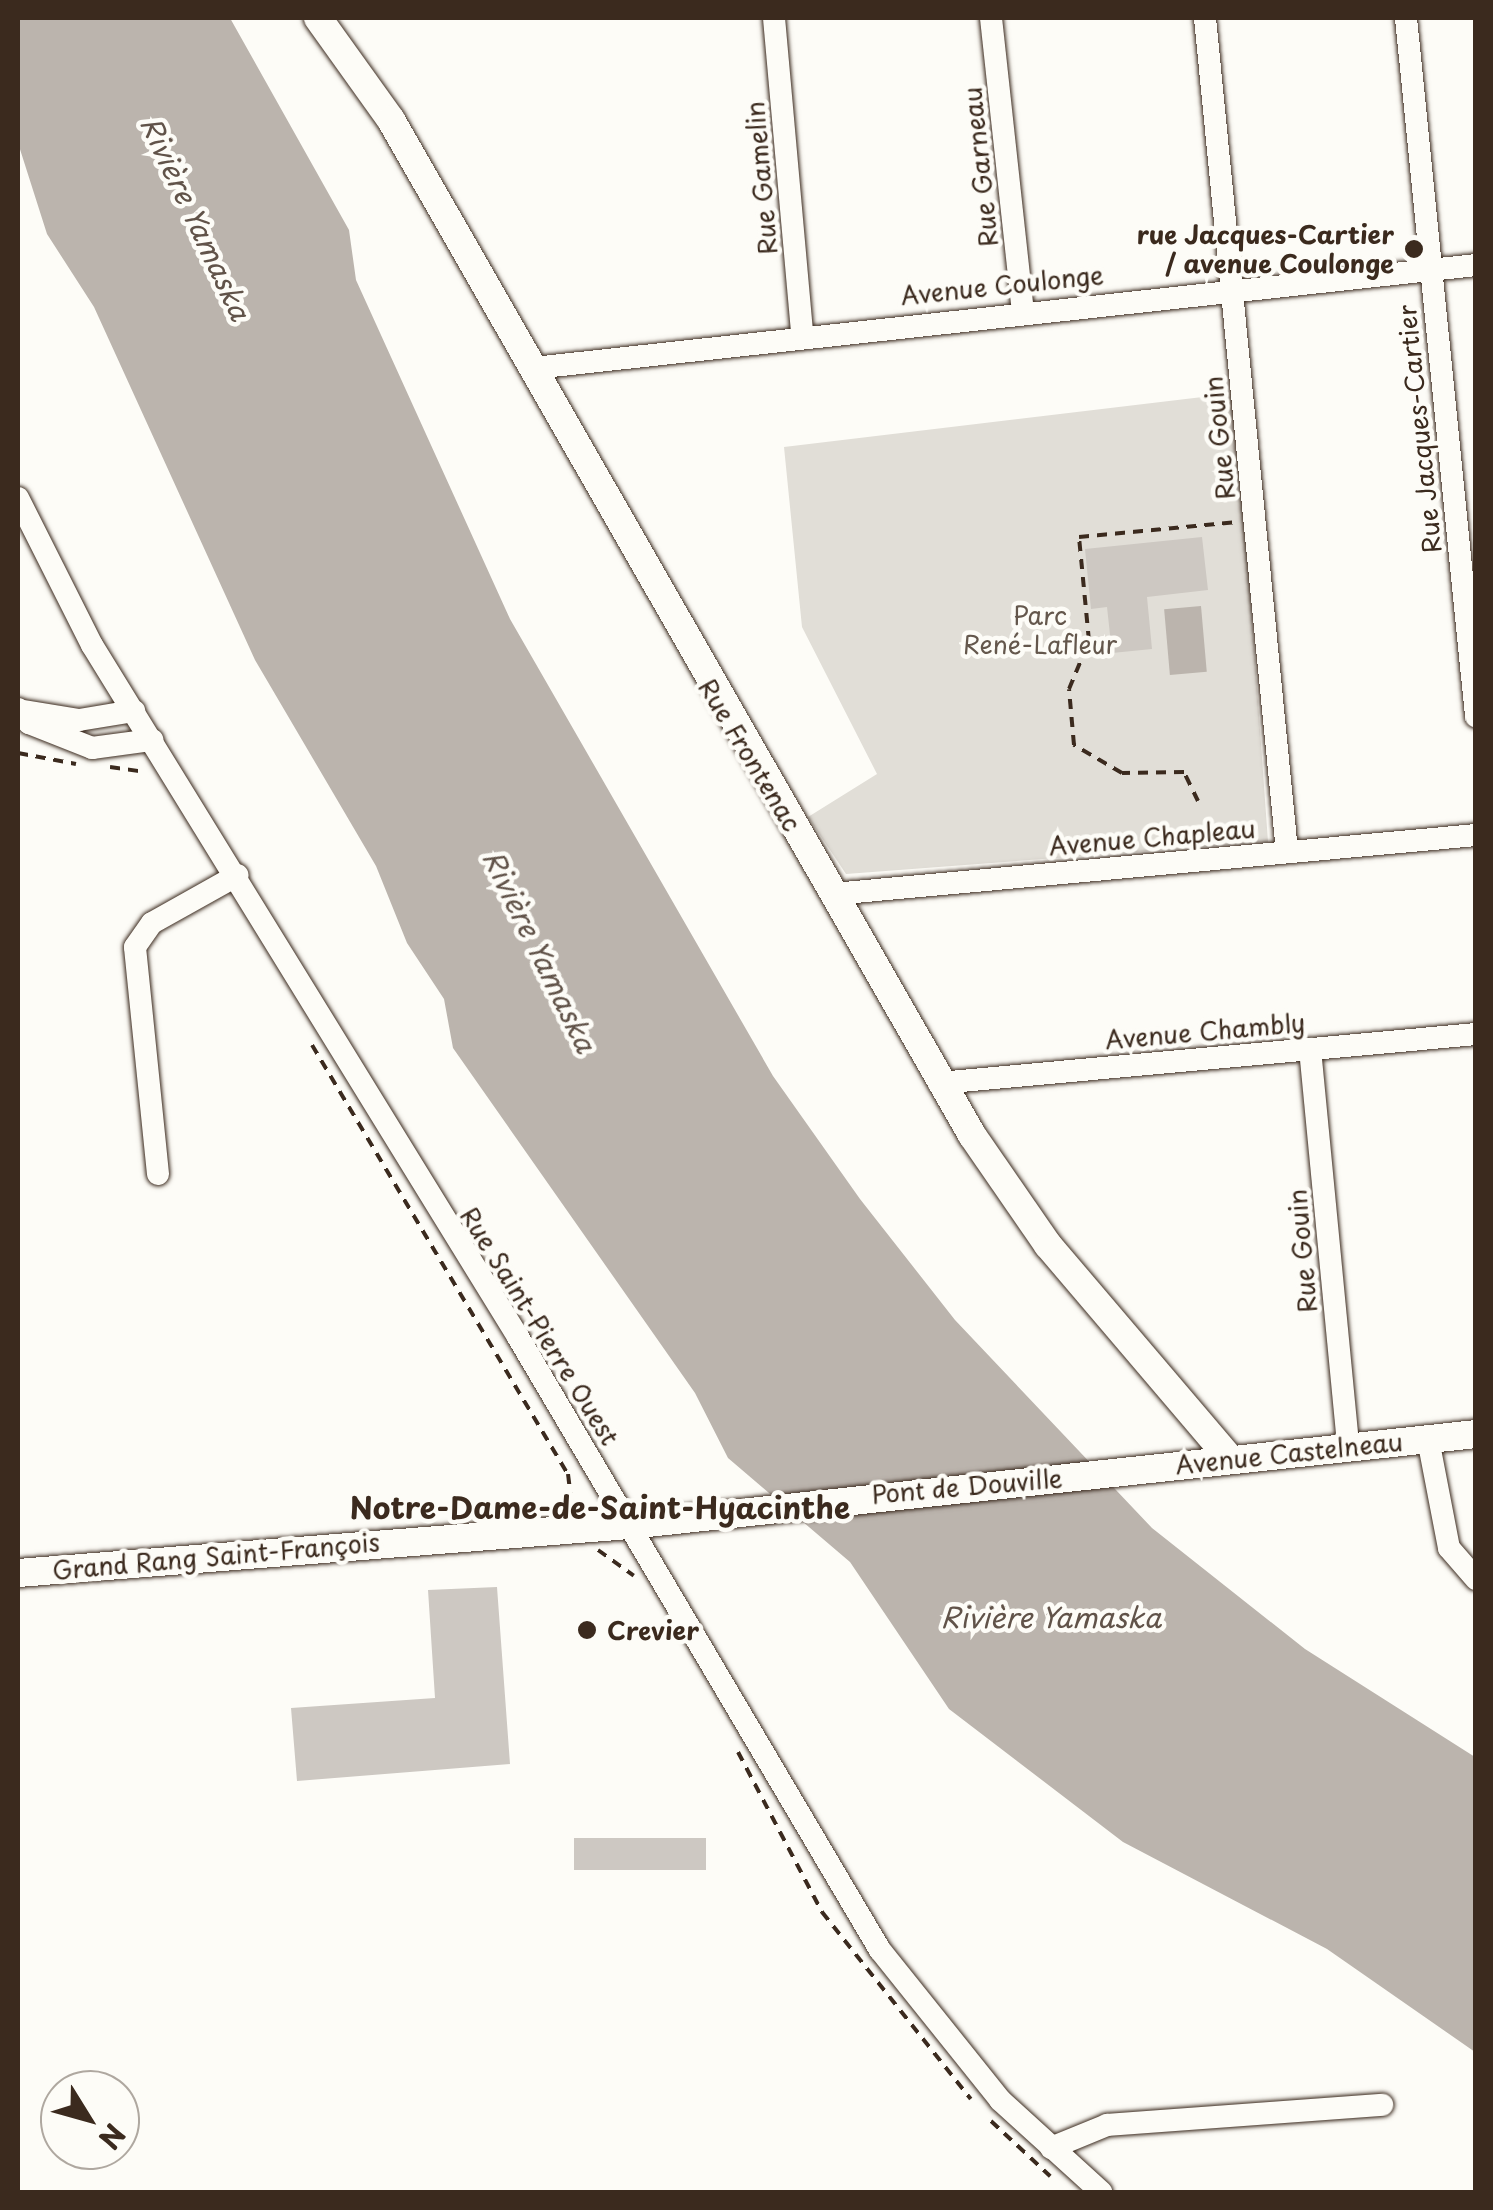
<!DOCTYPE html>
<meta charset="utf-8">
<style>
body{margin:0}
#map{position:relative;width:1493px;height:2210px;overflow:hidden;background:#fdfcf7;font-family:"Playpen Sans",sans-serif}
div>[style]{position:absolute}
.green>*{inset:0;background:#e1ded7}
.water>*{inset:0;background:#bbb4ad;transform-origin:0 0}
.building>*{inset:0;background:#cdc8c2;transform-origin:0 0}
.path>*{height:4px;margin-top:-2px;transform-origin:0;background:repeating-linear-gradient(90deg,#3b2a1e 0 10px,transparent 0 18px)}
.roads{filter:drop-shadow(0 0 2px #3b2a1e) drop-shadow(0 0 2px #3b2a1e)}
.minor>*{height:22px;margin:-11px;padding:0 11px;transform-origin:11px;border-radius:11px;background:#fdfcf7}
.major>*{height:28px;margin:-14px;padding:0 14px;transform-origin:14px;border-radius:14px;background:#fdfcf7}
.dots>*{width:28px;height:28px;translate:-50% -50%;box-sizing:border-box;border:5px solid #fdfcf7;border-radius:50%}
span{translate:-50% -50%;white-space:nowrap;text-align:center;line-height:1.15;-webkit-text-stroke:9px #fdfcf7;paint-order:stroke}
.street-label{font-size:25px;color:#3b2a1e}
.poi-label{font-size:25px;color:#3b2a1e;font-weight:700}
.right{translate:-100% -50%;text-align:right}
.left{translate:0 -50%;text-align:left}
.park-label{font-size:25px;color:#64574c}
.water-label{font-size:28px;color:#615349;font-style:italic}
.quarter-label{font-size:30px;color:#3b2a1e;font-weight:700}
.frame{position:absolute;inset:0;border:20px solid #3b2a1e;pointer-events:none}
.north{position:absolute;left:40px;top:2070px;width:100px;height:100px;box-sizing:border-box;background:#fdfcf7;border:2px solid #afa8a0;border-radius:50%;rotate:127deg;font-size:28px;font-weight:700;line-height:40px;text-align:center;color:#3b2a1e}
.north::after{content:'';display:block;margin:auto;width:35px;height:45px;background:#3b2a1e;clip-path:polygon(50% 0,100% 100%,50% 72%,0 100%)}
</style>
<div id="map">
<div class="green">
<div style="clip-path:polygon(1236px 393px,1268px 842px,846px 874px,808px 817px,877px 774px,802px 627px,784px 447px)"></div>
</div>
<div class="water">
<div style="clip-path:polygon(18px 18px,230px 18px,349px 230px,356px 280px,510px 619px,773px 1076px,860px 1199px,955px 1320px,1152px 1528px,1305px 1649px,1475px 1757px,1475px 2052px,1327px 1949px,1123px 1842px,949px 1709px,850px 1562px,728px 1458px,695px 1393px,453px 1048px,444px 999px,407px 943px,376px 866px,255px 660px,94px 307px,47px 234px,18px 143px)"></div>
<div style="left:1201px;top:606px;width:66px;height:37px;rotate:85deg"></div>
</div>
<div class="building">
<div style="clip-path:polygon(1202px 537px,1208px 590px,1147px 597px,1152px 649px,1112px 653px,1107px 607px,1091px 609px,1085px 549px)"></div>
<div style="clip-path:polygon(497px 1587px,510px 1764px,297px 1781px,291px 1708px,435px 1698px,428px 1590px)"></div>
<div style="left:574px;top:1838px;width:132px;height:32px"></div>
</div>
<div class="path">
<div style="left:18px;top:753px;width:59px;rotate:10.7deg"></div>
<div style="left:110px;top:767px;width:35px;rotate:8deg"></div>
<div style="left:1198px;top:801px;width:32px;rotate:-116deg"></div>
<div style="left:1184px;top:772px;width:62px;rotate:179.1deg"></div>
<div style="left:1122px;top:773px;width:56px;rotate:-149.7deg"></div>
<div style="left:1074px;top:745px;width:56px;rotate:-95.1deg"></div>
<div style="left:1069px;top:689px;width:52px;rotate:-67.4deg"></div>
<div style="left:1089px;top:641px;width:104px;rotate:-95.5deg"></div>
<div style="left:1079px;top:537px;width:159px;rotate:-5.4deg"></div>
<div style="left:312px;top:1045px;width:500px;rotate:59.2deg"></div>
<div style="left:568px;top:1474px;width:34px;rotate:83deg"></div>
<div style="left:598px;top:1550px;width:44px;rotate:35.8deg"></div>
<div style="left:738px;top:1752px;width:181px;rotate:62.3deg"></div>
<div style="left:822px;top:1912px;width:239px;rotate:51.5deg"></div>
<div style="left:991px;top:2121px;width:81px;rotate:43deg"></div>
</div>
<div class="roads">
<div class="minor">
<div style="left:774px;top:18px;width:316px;rotate:84.9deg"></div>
<div style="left:991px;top:18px;width:295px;rotate:83.8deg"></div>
<div style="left:1205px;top:18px;width:838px;rotate:84.38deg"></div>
<div style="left:1406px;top:18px;width:702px;rotate:84.27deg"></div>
<div style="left:534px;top:368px;width:948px;rotate:-6.24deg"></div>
<div style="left:18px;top:498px;width:165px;rotate:63.3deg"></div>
<div style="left:92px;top:645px;width:813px;rotate:58.38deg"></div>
<div style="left:518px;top:1337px;width:712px;rotate:59.44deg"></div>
<div style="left:880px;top:1950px;width:192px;rotate:51.3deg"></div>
<div style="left:1000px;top:2100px;width:137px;rotate:42.3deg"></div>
<div style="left:18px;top:709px;width:18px;rotate:52deg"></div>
<div style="left:29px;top:723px;width:68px;rotate:21.6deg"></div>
<div style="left:92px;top:748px;width:61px;rotate:-7.6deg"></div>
<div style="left:24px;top:711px;width:56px;rotate:9.3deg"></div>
<div style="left:79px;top:720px;width:56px;rotate:-9.3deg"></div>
<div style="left:833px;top:894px;width:646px;rotate:-5.24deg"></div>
<div style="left:1310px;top:1049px;width:400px;rotate:84.5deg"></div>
<div style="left:939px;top:1083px;width:539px;rotate:-5.21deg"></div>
<div style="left:158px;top:1174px;width:228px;rotate:-95.8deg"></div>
<div style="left:135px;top:947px;width:29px;rotate:-55deg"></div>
<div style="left:152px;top:923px;width:98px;rotate:-29.2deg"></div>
<div style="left:1428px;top:1439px;width:111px;rotate:79.1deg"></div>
<div style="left:1449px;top:1548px;width:41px;rotate:48.9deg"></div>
<div style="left:1051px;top:2148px;width:61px;rotate:-22.3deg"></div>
<div style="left:1107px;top:2125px;width:276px;rotate:-4.2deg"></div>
</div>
<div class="major">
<div style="left:318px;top:18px;width:125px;rotate:54.4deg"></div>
<div style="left:391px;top:120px;width:1170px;rotate:60.21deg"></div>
<div style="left:972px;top:1135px;width:134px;rotate:55.4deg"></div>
<div style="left:1048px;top:1245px;width:281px;rotate:49.6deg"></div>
<div style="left:18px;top:1573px;width:613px;rotate:-4.49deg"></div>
<div style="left:629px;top:1525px;width:852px;rotate:-6.13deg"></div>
</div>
</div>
<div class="dots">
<div style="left:1414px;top:249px;background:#3b2a1e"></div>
<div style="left:587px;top:1630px;background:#3b2a1e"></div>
</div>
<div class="street-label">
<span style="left:980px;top:167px;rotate:-96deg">Rue Garneau</span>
<span style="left:761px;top:178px;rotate:-95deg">Rue Gamelin</span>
<span style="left:1002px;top:285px;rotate:-6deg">Avenue Coulonge</span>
<span style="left:1419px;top:429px;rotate:-96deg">Rue Jacques-Cartier</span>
<span style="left:1219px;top:438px;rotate:-96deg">Rue Gouin</span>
<span style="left:750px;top:755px;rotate:59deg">Rue Frontenac</span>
<span style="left:1152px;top:837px;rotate:-5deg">Avenue Chapleau</span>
<span style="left:1205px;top:1031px;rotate:-5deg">Avenue Chambly</span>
<span style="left:1302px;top:1251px;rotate:-95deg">Rue Gouin</span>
<span style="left:540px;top:1326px;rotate:58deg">Rue Saint-Pierre Ouest</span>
<span style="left:1289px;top:1453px;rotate:-6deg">Avenue Castelneau</span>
<span style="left:967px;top:1486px;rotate:-5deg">Pont de Douville</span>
<span style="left:216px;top:1556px;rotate:-5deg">Grand Rang Saint-François</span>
</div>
<div class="poi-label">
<span class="right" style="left:1394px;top:249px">rue Jacques-Cartier<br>/ avenue Coulonge</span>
<span class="left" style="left:607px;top:1630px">Crevier</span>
</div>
<div class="park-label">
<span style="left:1040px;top:630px">Parc<br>René-Lafleur</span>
</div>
<div class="water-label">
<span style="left:196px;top:218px;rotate:65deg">Rivière Yamaska</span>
<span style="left:540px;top:951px;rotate:64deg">Rivière Yamaska</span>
<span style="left:1051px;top:1617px">Rivière Yamaska</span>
</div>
<div class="quarter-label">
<span style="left:600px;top:1507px">Notre-Dame-de-Saint-Hyacinthe</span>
</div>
<div class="frame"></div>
<div class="north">N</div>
</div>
